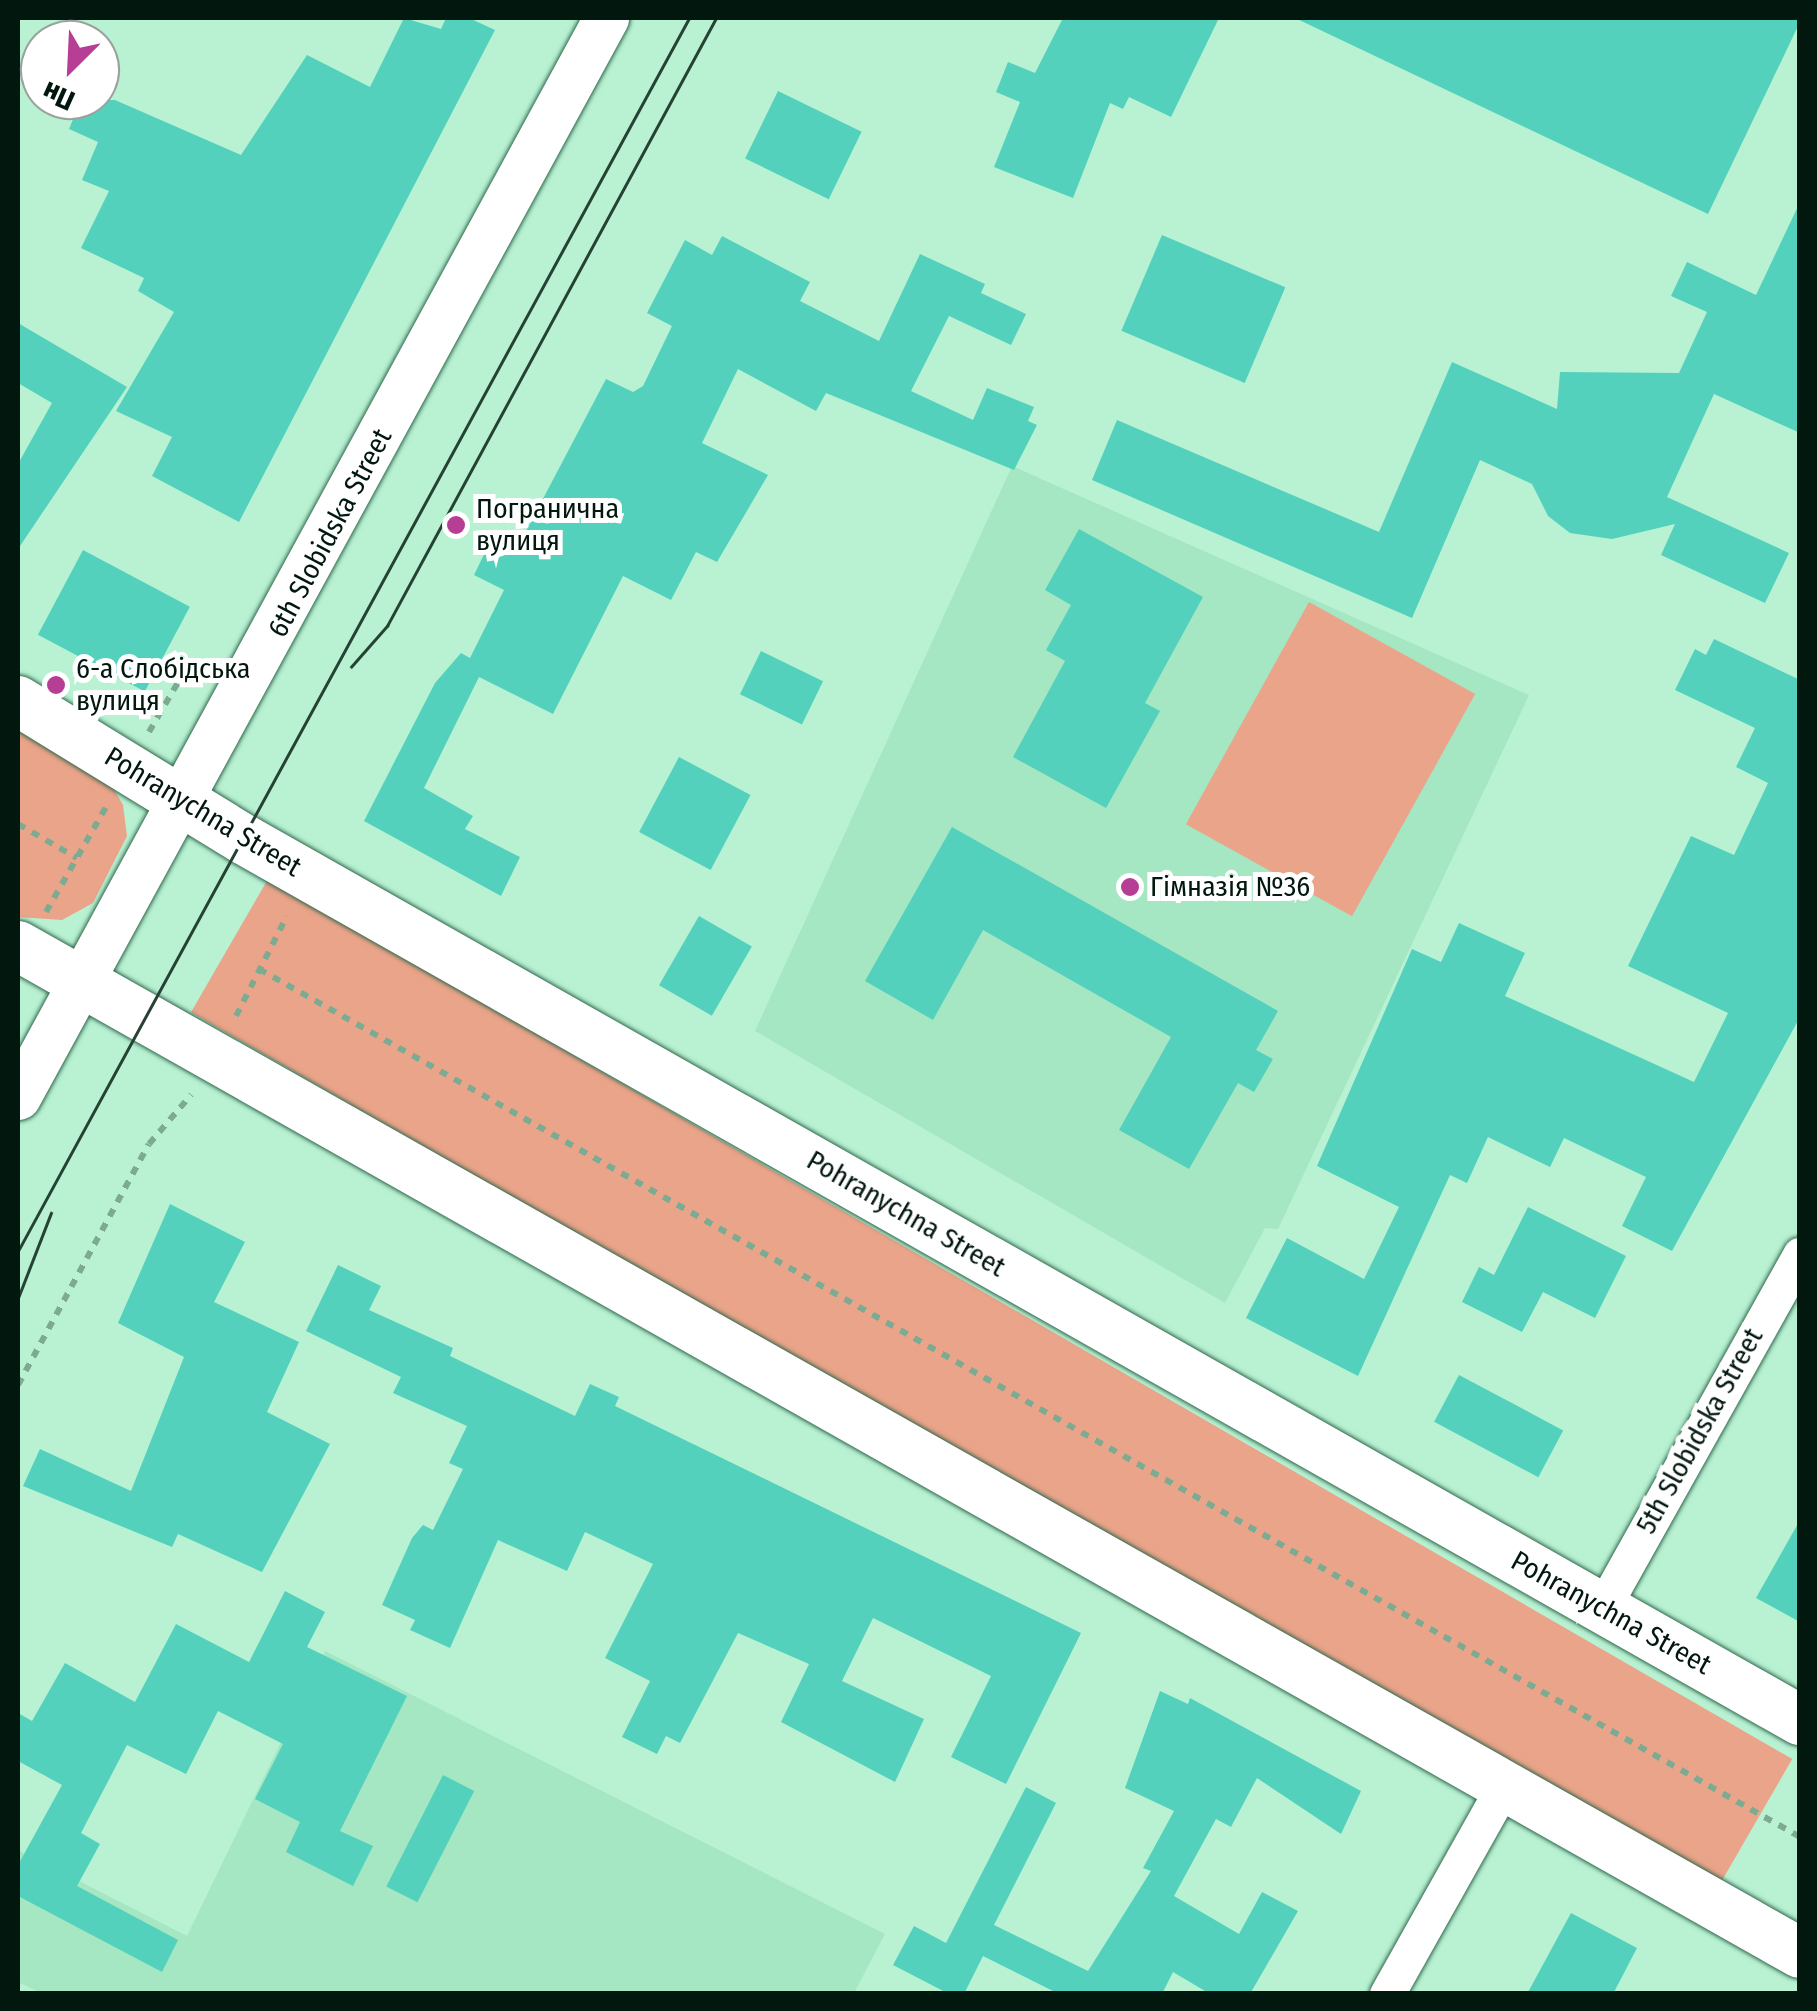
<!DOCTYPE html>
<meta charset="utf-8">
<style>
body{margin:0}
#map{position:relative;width:1817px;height:2011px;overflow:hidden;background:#b8f2d3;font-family:"Fira Sans Condensed",sans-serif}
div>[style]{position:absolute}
.built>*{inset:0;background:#a5e6c3}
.green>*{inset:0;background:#eaa48a;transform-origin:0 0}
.building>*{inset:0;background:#53d1bd;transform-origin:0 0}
.path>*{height:6px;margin-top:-3px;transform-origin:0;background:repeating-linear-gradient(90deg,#7dab92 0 8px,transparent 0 16px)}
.roads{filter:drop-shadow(0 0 2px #31674d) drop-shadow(0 0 2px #31674d)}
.minor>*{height:35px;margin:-17.5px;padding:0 17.5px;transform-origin:17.5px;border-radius:17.5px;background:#fff}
.tertiary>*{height:45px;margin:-22.5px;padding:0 22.5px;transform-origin:22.5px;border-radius:22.5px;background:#fff}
.secondary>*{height:50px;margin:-25px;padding:0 25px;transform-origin:25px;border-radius:25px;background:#fff}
.tram>*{height:2.5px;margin:-1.25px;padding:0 1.25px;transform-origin:1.25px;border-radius:1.25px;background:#264234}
.dots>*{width:28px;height:28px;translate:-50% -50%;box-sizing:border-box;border:5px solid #fff;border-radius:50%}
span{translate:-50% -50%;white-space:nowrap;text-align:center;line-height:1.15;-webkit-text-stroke:10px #fff;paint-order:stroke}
.poi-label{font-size:28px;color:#02170d}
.left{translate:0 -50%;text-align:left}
.street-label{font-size:28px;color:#02170d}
.frame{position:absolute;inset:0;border:20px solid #02170d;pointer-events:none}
.north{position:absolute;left:20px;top:20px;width:100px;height:100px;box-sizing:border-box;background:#fff;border:2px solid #9aa29e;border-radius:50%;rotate:204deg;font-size:28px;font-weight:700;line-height:40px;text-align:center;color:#02170d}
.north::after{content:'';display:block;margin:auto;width:35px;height:45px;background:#b63e94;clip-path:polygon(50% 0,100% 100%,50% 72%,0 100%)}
</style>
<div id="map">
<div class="built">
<div style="clip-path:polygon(1012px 466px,1529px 695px,1278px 1229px,1265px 1228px,1225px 1303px,755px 1031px)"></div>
<div style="clip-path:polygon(325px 1651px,885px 1934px,854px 1993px,41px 1993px,18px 1982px,18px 1850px,187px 1936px)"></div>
</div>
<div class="green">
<div style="left:1309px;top:602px;width:190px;height:254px;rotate:29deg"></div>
<div style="clip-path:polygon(18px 729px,108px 779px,123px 805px,127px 836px,93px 903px,62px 920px,18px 917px)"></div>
<div style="left:268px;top:879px;width:1760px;height:154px;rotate:30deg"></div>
</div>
<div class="building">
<div style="clip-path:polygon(404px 18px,441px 29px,446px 18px,469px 18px,495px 30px,239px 522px,152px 476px,172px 437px,116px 411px,174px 312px,138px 291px,144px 278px,81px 248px,109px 191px,82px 180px,98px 142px,69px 129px,81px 100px,115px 100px,241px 155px,307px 55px,370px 87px)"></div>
<div style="clip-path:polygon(1063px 18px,1219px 18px,1171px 117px,1129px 97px,1123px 109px,1110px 103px,1073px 198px,994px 167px,1020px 102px,996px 92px,1008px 62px,1035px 73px)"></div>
<div style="clip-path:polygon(1295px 18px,1800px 18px,1800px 22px,1708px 214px)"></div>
<div style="left:778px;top:91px;width:93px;height:75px;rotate:26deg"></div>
<div style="clip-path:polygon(1800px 202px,1800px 433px,1714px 394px,1667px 497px,1789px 553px,1765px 603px,1661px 555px,1675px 524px,1612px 539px,1570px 533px,1548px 516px,1532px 484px,1480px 460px,1412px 618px,1092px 480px,1117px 420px,1379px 532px,1452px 362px,1557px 409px,1560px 372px,1679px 373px,1707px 312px,1671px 296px,1687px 262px,1756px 295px)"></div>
<div style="left:1162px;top:235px;width:134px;height:104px;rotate:23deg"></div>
<div style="clip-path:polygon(722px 236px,810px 282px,800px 301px,879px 341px,920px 254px,985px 284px,981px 293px,1026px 314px,1011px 345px,949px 316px,911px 391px,973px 420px,987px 388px,1034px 407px,1028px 421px,1037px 425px,1014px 470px,826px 393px,816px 411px,738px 369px,702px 443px,768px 475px,717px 562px,696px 552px,671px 600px,623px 576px,553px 714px,479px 677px,424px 788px,473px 816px,465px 829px,520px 857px,501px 896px,364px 821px,435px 683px,461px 653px,470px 658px,504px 590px,474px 575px,492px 538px,516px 550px,606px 379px,633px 392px,643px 386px,672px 326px,647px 313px,685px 240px,712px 255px)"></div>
<div style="clip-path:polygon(18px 323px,127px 387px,18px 549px,18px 464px,52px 403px,18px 383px)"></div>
<div style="clip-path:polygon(1079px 529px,1203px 597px,1145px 703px,1160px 711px,1106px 808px,1013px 757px,1065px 661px,1046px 650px,1071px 605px,1045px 590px)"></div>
<div style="left:83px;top:550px;width:121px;height:96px;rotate:28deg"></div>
<div style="clip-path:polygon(1714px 639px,1800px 680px,1800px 1017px,1672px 1251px,1622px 1226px,1646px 1177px,1564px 1138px,1550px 1167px,1488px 1137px,1467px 1183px,1450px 1175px,1358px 1376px,1246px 1318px,1287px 1238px,1364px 1279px,1399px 1207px,1317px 1166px,1412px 949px,1441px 962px,1459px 923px,1525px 953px,1505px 996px,1694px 1082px,1728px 1013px,1628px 966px,1691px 836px,1734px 855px,1768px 783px,1736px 767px,1755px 728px,1675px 690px,1695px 649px,1706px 655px)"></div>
<div style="left:761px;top:651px;width:69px;height:48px;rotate:26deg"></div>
<div style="left:679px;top:757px;width:81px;height:85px;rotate:28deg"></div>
<div style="clip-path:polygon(952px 827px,1278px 1011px,1256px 1050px,1273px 1059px,1254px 1092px,1238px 1083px,1189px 1169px,1119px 1130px,1171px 1037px,983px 930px,933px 1020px,865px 981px)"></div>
<div style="left:699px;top:916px;width:61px;height:80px;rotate:30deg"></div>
<div style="clip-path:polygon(170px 1204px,245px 1242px,214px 1302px,299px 1342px,267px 1412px,330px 1444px,262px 1572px,178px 1534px,172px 1547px,23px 1486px,40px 1449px,131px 1491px,184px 1357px,118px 1323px)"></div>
<div style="clip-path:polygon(1528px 1207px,1626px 1256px,1595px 1318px,1543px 1292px,1522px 1332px,1462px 1302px,1479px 1267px,1494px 1275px)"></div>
<div style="clip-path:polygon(338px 1265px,381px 1286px,369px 1310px,453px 1348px,450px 1356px,575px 1416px,590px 1384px,619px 1397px,615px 1406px,1081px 1633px,1006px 1784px,951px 1757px,991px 1676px,873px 1618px,842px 1681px,924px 1719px,895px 1782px,781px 1722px,809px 1664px,738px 1633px,680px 1743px,666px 1736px,657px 1754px,622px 1737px,650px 1681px,605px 1658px,653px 1564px,585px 1532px,567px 1571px,498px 1540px,450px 1648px,410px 1630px,415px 1620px,382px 1605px,412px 1538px,423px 1525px,433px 1530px,463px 1469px,449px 1463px,467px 1426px,393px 1393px,401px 1377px,306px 1331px)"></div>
<div style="left:1459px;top:1375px;width:118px;height:53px;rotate:28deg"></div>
<div style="clip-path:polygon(1800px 1520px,1800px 1622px,1756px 1598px)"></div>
<div style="clip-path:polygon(285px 1591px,325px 1612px,307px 1647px,407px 1696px,340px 1831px,373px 1846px,353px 1886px,286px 1852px,300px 1822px,255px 1799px,283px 1744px,218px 1711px,186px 1774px,127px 1745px,81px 1833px,100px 1844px,77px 1886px,178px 1940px,162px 1972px,18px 1896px,18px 1865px,62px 1785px,18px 1761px,18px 1713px,32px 1721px,65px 1663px,135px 1702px,176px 1624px,249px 1662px)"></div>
<div style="clip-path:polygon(1160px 1691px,1188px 1704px,1190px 1698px,1361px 1791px,1341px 1834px,1257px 1778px,1231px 1827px,1216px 1819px,1174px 1896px,1239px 1934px,1262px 1892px,1298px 1911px,1250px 1994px,1210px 1994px,1173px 1972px,1162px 1994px,1059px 1994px,983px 1956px,964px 1994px,949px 1994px,893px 1965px,914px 1926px,946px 1943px,1026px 1787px,1056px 1803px,994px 1925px,1088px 1971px,1151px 1871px,1143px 1868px,1174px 1811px,1125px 1788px)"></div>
<div style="left:443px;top:1775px;width:35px;height:125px;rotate:27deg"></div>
<div style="clip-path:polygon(1571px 1913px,1637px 1948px,1613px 1994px,1527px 1994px)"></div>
</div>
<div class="path">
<div style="left:149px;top:732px;width:83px;rotate:-59.7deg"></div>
<div style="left:18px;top:824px;width:68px;rotate:30deg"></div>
<div style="left:46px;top:912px;width:123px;rotate:-60.3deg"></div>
<div style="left:259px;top:969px;width:1769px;rotate:29.39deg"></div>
<div style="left:236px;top:1016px;width:112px;rotate:-63deg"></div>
<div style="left:18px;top:1385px;width:274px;rotate:-61.5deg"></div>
<div style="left:149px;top:1144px;width:65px;rotate:-49.4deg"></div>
</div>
<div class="roads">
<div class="minor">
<div style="left:1602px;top:1609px;width:406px;rotate:-60.8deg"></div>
<div style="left:1387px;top:1994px;width:241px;rotate:-60.7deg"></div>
</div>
<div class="tertiary">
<div style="left:18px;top:1097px;width:1229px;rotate:-61.41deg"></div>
</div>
<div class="secondary">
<div style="left:18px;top:701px;width:266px;rotate:31.5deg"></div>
<div style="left:245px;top:840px;width:1787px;rotate:29.51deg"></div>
<div style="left:18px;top:946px;width:2047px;rotate:29.47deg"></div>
</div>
</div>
<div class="tram">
<div style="left:351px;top:667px;width:55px;rotate:-48.7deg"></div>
<div style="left:387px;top:626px;width:691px;rotate:-61.58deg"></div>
<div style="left:18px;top:1251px;width:1404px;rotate:-61.44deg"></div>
<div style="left:18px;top:1298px;width:91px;rotate:-68.8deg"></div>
</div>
<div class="dots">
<div style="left:456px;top:525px;background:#b63e94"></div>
<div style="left:56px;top:685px;background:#b63e94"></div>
<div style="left:1130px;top:887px;background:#b63e94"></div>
</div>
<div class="poi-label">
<span class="left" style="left:476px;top:525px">Погранична<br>вулиця</span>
<span class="left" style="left:76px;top:685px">6-а Слобідська<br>вулиця</span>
<span class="left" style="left:1150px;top:887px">Гімназія №36</span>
</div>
<div class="street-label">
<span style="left:330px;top:533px;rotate:-62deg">6th Slobidska Street</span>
<span style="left:203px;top:812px;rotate:31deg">Pohranychna Street</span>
<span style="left:906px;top:1214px;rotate:30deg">Pohranychna Street</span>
<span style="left:1700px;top:1431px;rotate:-61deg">5th Slobidska Street</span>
<span style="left:1611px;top:1613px;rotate:29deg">Pohranychna Street</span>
</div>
<div class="frame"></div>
<div class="north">Пн</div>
</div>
